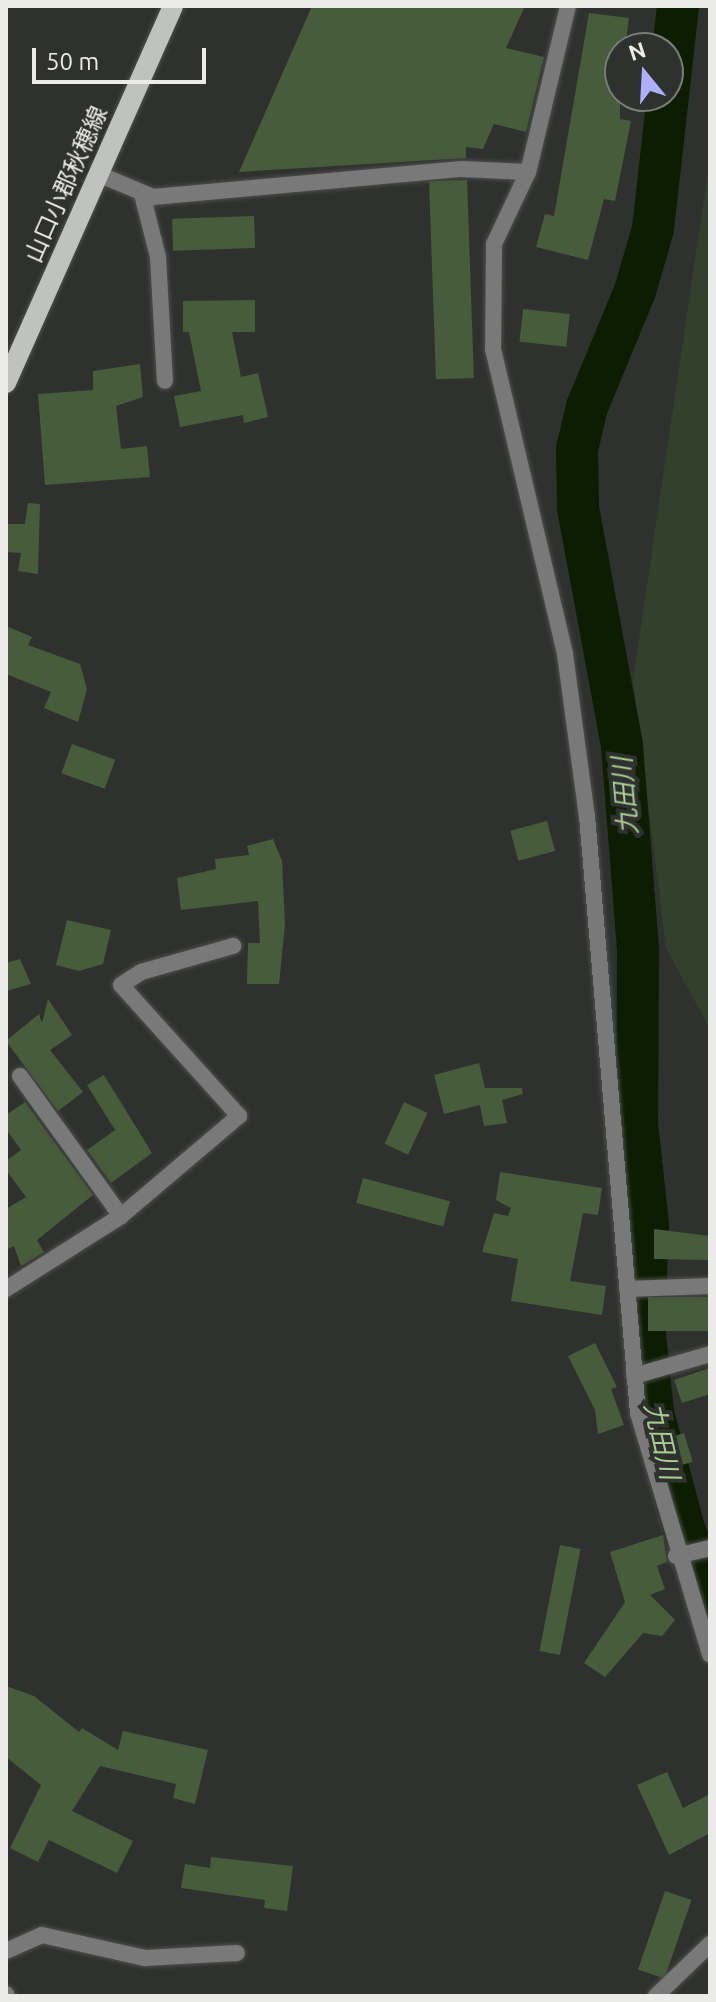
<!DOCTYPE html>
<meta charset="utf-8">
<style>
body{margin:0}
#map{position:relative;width:716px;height:2002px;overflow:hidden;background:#2f312e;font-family:Ubuntu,"Noto Sans JP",sans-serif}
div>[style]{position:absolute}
.green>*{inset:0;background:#33402b}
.river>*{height:42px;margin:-21px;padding:0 21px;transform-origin:21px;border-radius:21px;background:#0c1d01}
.building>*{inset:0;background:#475c3b;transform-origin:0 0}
.roads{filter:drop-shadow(0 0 2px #4d4f4c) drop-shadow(0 0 2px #4d4f4c)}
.street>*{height:16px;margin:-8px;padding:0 8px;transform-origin:8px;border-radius:8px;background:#787978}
.primary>*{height:20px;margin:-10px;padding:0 10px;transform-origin:10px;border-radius:10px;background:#c0c2bf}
span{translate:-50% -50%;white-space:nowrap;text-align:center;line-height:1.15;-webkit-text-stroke:8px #2f312e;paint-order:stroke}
.street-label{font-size:24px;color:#ebecea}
.water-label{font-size:26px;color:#a9cd94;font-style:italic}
.frame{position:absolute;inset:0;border:8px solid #ebecea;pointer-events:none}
.north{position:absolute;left:604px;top:32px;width:80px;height:80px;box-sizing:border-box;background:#2f312e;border:2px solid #7a7c79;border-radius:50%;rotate:342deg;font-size:22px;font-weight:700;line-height:32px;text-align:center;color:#ebecea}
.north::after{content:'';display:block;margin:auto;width:28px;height:36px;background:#afaefa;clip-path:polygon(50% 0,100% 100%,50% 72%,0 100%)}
.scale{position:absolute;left:32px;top:48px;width:174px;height:36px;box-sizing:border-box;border:4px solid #ebecea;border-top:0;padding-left:10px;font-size:24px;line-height:28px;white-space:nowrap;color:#ebecea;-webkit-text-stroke:6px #2f312e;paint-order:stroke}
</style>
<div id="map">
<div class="green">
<div style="clip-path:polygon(710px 158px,710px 1029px,666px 948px,633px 680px)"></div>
</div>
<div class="river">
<div style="left:678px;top:6px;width:224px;rotate:96.4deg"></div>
<div style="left:653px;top:229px;width:65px;rotate:106.2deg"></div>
<div style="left:635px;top:291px;width:126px;rotate:112.5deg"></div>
<div style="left:587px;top:407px;width:43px;rotate:103.4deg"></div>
<div style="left:577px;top:449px;width:59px;rotate:89deg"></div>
<div style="left:578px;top:508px;width:242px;rotate:79.5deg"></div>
<div style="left:622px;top:746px;width:205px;rotate:85.5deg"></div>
<div style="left:638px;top:950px;width:173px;rotate:90.3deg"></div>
<div style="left:637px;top:1123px;width:102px;rotate:83.8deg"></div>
<div style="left:648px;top:1224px;width:100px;rotate:92.3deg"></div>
<div style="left:644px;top:1324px;width:89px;rotate:84.2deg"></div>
<div style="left:653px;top:1413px;width:120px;rotate:75deg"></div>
<div style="left:684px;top:1529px;width:69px;rotate:67.9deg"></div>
</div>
<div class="building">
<div style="clip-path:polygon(312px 6px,525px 6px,506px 48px,544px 57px,526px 132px,494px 124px,483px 149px,466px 147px,466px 158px,239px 172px)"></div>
<div style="clip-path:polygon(589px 13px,629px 18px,625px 48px,620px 48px,620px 119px,631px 121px,615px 201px,604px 199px,588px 260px,536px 247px,545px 214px,554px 216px)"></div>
<div style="left:467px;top:180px;width:198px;height:38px;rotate:88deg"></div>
<div style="left:254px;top:216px;width:32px;height:82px;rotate:88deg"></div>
<div style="clip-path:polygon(255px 300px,255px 332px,232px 332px,241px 377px,258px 373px,268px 417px,244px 423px,243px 415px,180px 427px,174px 396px,201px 391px,189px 332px,183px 332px,183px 301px)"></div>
<div style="left:523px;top:309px;width:47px;height:33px;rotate:6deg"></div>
<div style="clip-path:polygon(140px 364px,143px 397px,116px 406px,121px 449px,147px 446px,150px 477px,45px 485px,38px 394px,93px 390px,93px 371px)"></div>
<div style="clip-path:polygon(28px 503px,40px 504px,38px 574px,18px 571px,21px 553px,6px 552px,6px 524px,25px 524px)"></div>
<div style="clip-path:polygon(6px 626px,32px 637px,28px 645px,80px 664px,87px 689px,78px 722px,44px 708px,51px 692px,6px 674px)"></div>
<div style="left:72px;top:744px;width:46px;height:31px;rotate:20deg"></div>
<div style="left:547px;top:821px;width:31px;height:38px;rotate:75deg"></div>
<div style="clip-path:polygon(273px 839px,282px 861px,285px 924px,279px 984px,247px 984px,248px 943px,260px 943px,258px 901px,181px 910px,177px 878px,216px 869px,215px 859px,249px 855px,247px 846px)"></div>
<div style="clip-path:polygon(67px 920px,111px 930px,103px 964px,79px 971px,56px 965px)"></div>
<div style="clip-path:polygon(20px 959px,31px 984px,6px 991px,6px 963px)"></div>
<div style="clip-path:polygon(48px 999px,72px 1035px,50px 1050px,83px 1092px,58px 1111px,6px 1041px,39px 1014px,42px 1023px)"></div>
<div style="clip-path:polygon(479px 1063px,485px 1088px,522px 1088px,523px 1094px,502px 1100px,507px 1123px,484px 1126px,480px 1105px,444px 1114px,434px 1075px)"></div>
<div style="clip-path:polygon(104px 1075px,152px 1153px,111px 1183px,87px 1150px,115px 1130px,87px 1085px)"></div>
<div style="clip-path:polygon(25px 1102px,93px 1195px,37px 1240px,44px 1252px,21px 1266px,14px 1246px,6px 1250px,6px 1209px,26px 1197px,6px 1170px,6px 1161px,21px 1150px,6px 1129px,6px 1115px)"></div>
<div style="left:404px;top:1102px;width:26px;height:46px;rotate:25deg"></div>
<div style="clip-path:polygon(500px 1172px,602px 1188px,598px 1215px,583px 1213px,570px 1281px,606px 1286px,602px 1315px,511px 1301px,518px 1259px,482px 1252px,494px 1213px,508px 1216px,511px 1208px,496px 1200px)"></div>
<div style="left:363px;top:1178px;width:90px;height:26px;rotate:15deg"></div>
<div style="clip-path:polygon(654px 1229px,710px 1236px,710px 1260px,654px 1259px)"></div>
<div style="left:710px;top:1297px;width:34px;height:62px;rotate:90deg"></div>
<div style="clip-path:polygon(595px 1343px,617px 1387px,611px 1389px,624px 1425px,598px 1434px,595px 1410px,568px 1356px)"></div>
<div style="clip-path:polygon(710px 1368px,710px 1394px,682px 1403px,674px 1380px)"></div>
<div style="left:684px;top:1433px;width:30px;height:24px;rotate:73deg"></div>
<div style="clip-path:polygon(663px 1535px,667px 1562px,657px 1566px,665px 1589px,650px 1595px,675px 1620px,662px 1636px,643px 1633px,605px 1677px,584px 1663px,625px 1602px,610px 1552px)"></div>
<div style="left:560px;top:1545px;width:21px;height:108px;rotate:11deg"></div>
<div style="clip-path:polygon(6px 1686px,34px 1696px,79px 1732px,82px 1728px,118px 1750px,123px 1731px,208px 1750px,195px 1804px,173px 1798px,176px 1784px,100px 1766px,72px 1811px,133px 1841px,117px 1873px,49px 1840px,38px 1862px,10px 1848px,41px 1785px,6px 1757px)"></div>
<div style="clip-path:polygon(667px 1772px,683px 1808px,710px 1794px,710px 1833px,669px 1855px,637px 1785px)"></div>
<div style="clip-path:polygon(211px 1857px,293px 1866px,287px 1911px,264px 1908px,265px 1900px,181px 1888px,185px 1864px,210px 1868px)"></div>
<div style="left:665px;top:1891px;width:28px;height:83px;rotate:19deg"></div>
</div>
<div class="roads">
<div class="street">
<div style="left:568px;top:6px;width:171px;rotate:103.5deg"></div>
<div style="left:528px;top:172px;width:80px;rotate:115.3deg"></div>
<div style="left:494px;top:244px;width:105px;rotate:90.5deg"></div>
<div style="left:493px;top:349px;width:313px;rotate:76.7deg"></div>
<div style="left:565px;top:654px;width:163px;rotate:82.3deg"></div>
<div style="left:587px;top:816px;width:599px;rotate:85.12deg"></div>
<div style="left:638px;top:1413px;width:252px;rotate:73.4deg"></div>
<div style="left:98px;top:174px;width:60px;rotate:22.7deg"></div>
<div style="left:153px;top:197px;width:310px;rotate:-5.2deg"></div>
<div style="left:462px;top:169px;width:66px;rotate:2.6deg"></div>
<div style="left:142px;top:194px;width:65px;rotate:75.7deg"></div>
<div style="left:158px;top:257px;width:124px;rotate:86.8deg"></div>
<div style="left:20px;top:1076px;width:173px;rotate:54.2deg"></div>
<div style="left:6px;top:1289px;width:136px;rotate:-32.4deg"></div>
<div style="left:121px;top:1216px;width:155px;rotate:-40.3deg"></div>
<div style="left:239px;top:1116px;width:176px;rotate:-132deg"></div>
<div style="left:121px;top:985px;width:24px;rotate:-33deg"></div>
<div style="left:141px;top:972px;width:96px;rotate:-15.8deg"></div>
<div style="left:627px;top:1289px;width:83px;rotate:-2.1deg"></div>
<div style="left:634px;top:1376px;width:79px;rotate:-16.1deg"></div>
<div style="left:676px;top:1556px;width:35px;rotate:-13deg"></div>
<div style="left:6px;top:1951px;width:39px;rotate:-24deg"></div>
<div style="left:42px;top:1935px;width:106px;rotate:12.6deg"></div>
<div style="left:145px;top:1958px;width:92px;rotate:-3.1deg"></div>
<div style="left:6px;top:1994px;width:2px;rotate:63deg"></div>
<div style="left:656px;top:1996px;width:75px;rotate:-43.9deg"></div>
</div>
<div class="primary">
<div style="left:6px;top:383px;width:412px;rotate:-66.1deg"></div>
</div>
</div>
<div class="street-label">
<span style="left:66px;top:184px;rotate:-66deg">山口小郡秋穂線</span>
</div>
<div class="water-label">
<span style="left:625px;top:796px;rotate:-95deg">九田川</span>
<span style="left:662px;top:1441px;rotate:77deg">九田川</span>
</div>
<div class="frame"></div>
<div class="north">N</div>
<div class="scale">50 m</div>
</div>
